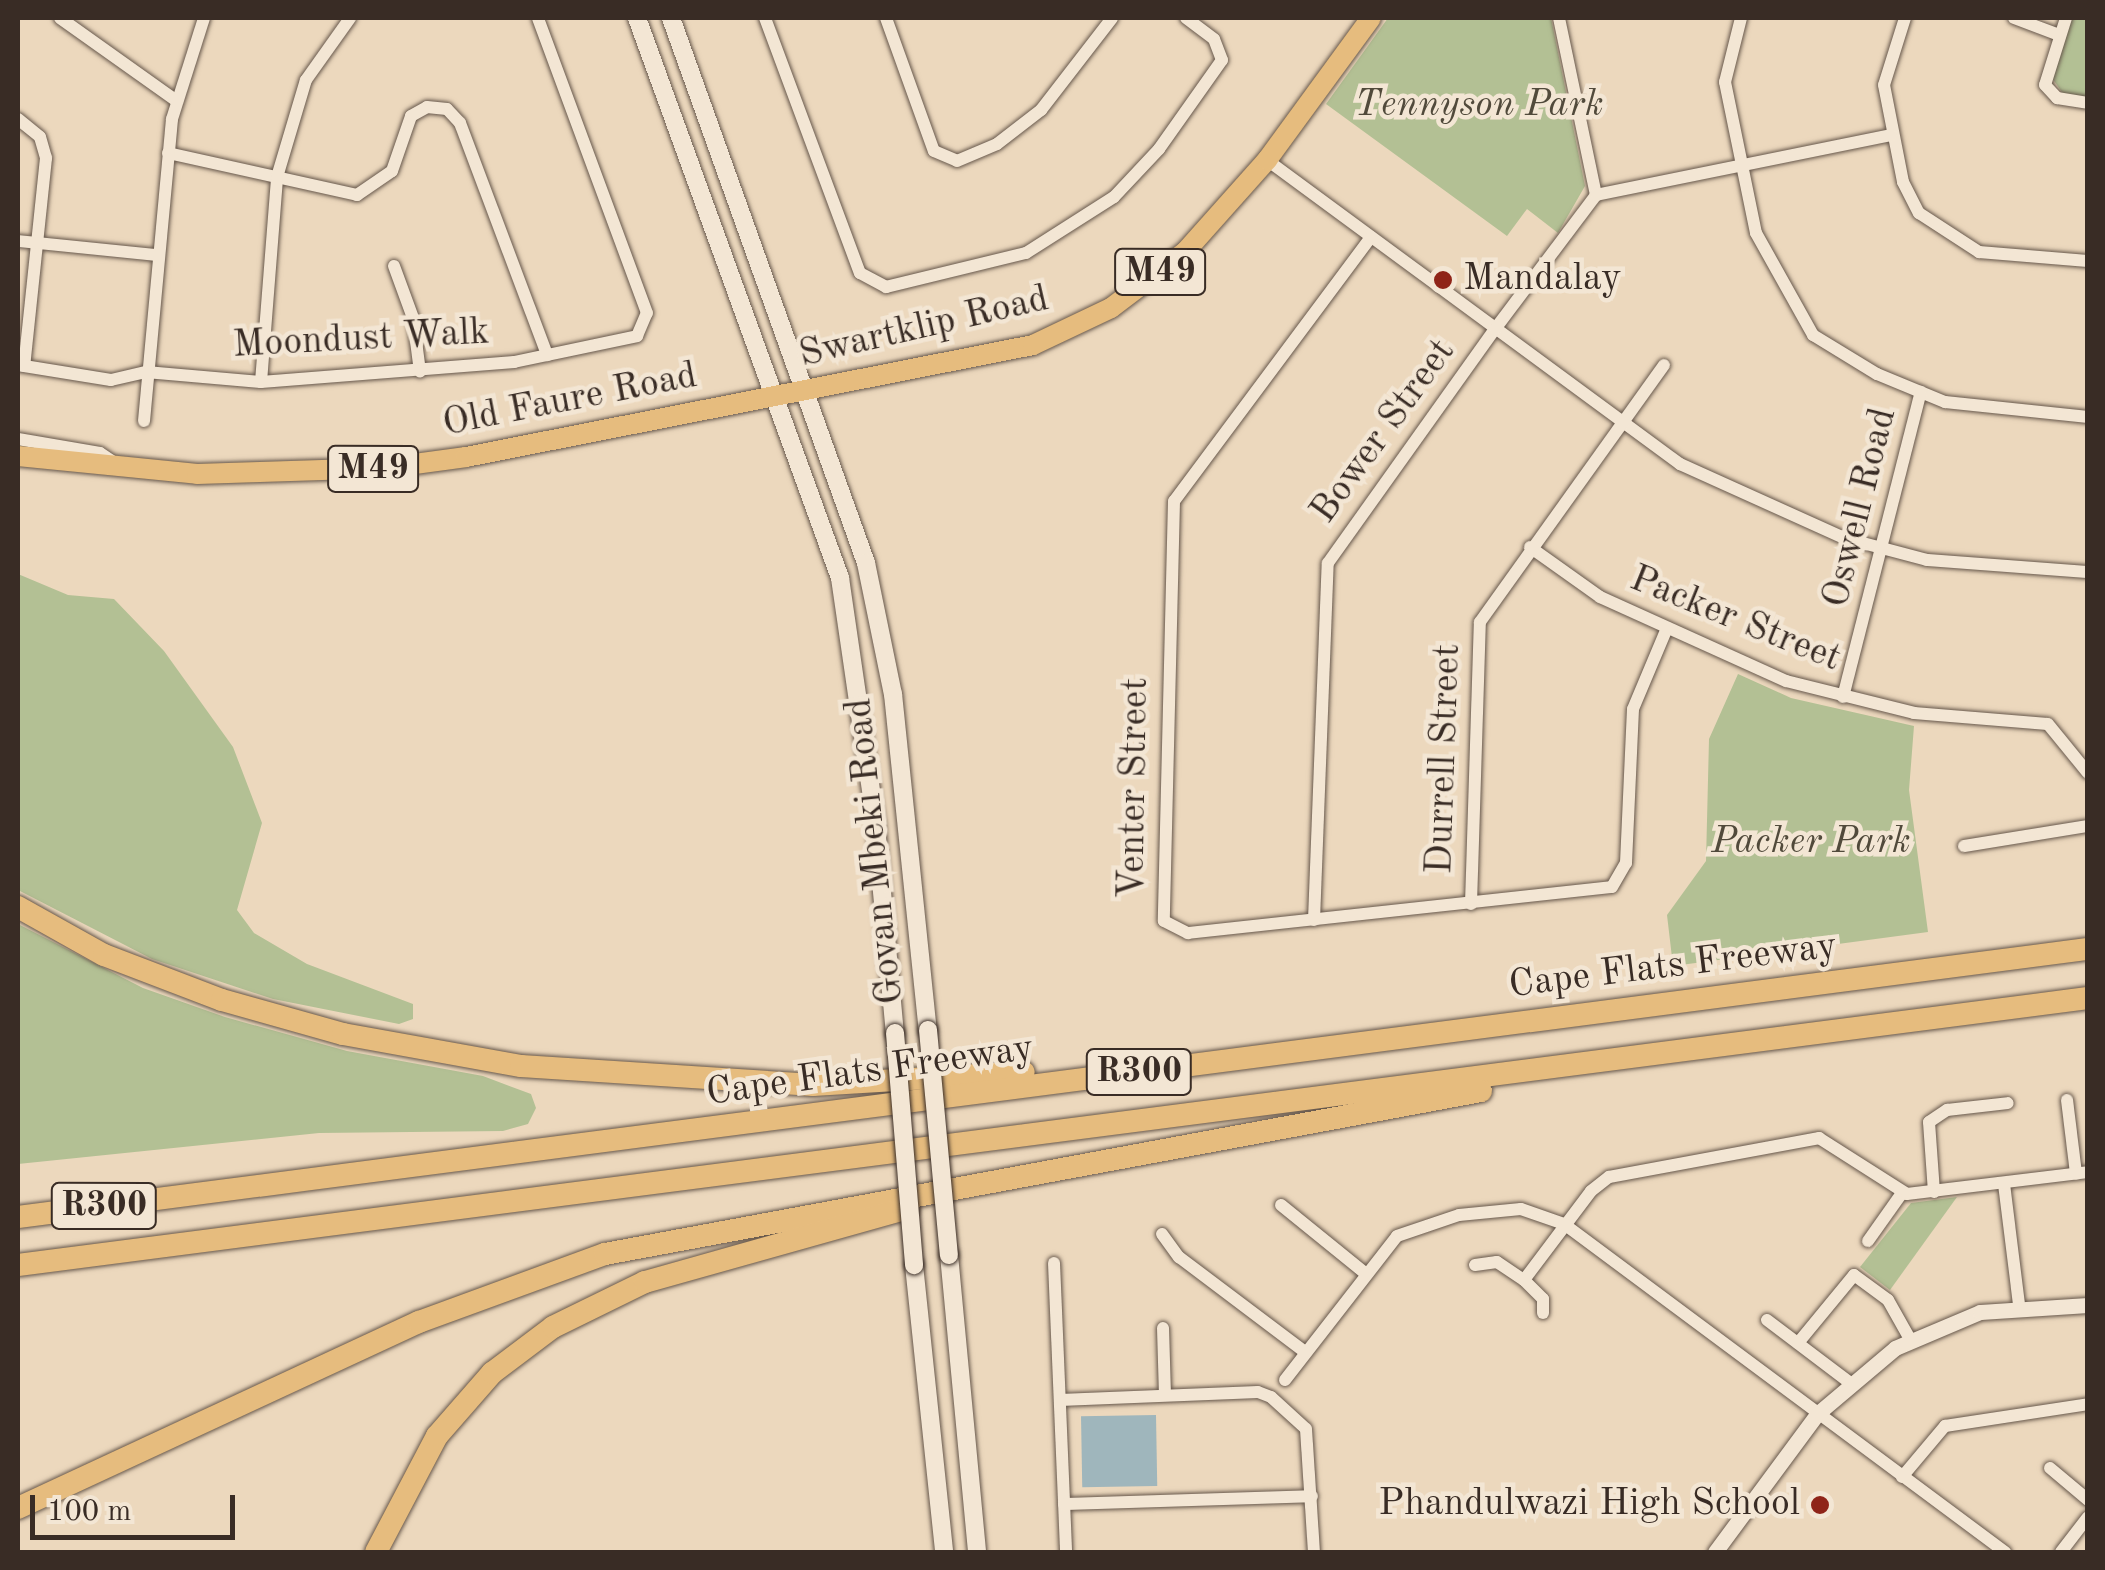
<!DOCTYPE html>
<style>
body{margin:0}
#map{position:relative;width:2105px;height:1570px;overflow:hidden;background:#ecd8bd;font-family:"Old Standard TT",serif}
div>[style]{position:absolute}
.green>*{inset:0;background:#b3c094}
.water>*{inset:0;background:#9fb6bc;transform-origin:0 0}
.roads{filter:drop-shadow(0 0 2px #66574b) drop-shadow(0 0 2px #66574b)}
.minor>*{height:12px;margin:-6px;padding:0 6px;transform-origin:6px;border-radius:6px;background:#f3e6d4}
.tertiary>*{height:15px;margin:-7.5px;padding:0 7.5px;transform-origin:7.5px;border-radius:7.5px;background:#f3e6d4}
.secondary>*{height:18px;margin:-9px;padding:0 9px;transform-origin:9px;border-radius:9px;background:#f3e6d4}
.primary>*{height:20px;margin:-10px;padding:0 10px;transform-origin:10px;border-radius:10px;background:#e6bc7e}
.motorway>*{height:22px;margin:-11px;padding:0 11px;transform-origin:11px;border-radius:11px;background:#e6bc7e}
.bridges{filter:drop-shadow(0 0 2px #392c25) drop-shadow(0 0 2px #392c25)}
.secondary-bridge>*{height:18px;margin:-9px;padding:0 9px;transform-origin:9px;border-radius:9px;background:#f3e6d4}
.dots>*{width:28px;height:28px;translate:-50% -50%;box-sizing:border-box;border:5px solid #f3e6d4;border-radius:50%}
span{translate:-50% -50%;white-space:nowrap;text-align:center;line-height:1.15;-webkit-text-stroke:9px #f3e6d4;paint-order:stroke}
.shield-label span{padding:2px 8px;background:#f3e6d4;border:2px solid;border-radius:8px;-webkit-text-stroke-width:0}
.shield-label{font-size:35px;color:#392c25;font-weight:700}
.park-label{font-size:38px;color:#514a3b;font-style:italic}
.poi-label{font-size:38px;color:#392c25}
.left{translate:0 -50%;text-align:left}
.right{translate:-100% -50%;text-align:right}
.street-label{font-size:38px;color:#392c25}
.frame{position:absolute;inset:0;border:20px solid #392c25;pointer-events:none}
.scale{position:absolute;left:30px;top:1495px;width:205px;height:45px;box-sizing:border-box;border:5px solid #392c25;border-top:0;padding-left:12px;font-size:30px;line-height:35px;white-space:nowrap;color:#392c25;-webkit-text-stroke:8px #f3e6d4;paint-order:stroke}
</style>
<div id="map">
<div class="green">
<div style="clip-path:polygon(1388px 18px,1551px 18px,1585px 186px,1558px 233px,1527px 209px,1507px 236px,1326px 104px)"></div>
<div style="clip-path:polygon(2072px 18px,2087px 18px,2087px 98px,2064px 95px,2050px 75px)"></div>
<div style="clip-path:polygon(18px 574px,68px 595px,114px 599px,164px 651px,233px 747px,262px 823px,237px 910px,254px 933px,307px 964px,413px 1004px,413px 1019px,399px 1024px,273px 999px,152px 959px,18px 890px)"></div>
<div style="clip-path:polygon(1738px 674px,1791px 698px,1914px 726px,1909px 790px,1928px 932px,1673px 966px,1667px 915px,1706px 861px,1709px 739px)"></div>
<div style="clip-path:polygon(18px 924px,143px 988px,225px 1017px,347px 1051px,483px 1076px,531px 1094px,536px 1108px,528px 1124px,503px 1131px,319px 1133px,18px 1164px)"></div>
<div style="clip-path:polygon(1957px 1197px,1890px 1290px,1860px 1267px,1911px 1203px)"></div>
</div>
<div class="water">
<div style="left:1156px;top:1415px;width:71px;height:75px;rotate:89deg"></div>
</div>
<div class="roads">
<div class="minor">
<div style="left:60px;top:18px;width:143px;rotate:35.4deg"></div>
<div style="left:765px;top:18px;width:272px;rotate:69.6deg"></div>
<div style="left:860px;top:273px;width:30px;rotate:28deg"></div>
<div style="left:886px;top:287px;width:144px;rotate:-13.7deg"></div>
<div style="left:1026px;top:253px;width:104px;rotate:-32.5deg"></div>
<div style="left:1114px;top:197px;width:66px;rotate:-46.8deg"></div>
<div style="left:1159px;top:149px;width:109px;rotate:-54.7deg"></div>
<div style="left:1222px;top:60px;width:22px;rotate:-111deg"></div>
<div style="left:1214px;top:39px;width:35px;rotate:-143deg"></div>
<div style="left:886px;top:18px;width:141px;rotate:70.2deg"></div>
<div style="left:934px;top:151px;width:25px;rotate:23deg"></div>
<div style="left:957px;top:161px;width:43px;rotate:-23deg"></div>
<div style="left:997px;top:144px;width:56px;rotate:-37.7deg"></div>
<div style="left:1041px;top:110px;width:116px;rotate:-52.3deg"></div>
<div style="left:1559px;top:18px;width:181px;rotate:78.2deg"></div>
<div style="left:1741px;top:18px;width:66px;rotate:104deg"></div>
<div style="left:1725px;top:82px;width:154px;rotate:78.4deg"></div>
<div style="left:1756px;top:233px;width:117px;rotate:60.8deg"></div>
<div style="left:1813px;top:335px;width:75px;rotate:31.4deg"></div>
<div style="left:1877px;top:374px;width:74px;rotate:22.4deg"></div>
<div style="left:1945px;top:402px;width:144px;rotate:6deg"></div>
<div style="left:1905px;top:18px;width:70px;rotate:107.4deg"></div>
<div style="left:1884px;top:85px;width:99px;rotate:78.9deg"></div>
<div style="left:1903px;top:182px;width:35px;rotate:63deg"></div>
<div style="left:1919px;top:213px;width:72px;rotate:33deg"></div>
<div style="left:1979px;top:252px;width:109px;rotate:4.7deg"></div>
<div style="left:2014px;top:18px;width:48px;rotate:20.7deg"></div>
<div style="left:2066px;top:18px;width:70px;rotate:107.4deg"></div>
<div style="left:2045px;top:85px;width:18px;rotate:47deg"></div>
<div style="left:2057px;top:98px;width:31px;rotate:9deg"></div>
<div style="left:18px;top:119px;width:28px;rotate:39deg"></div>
<div style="left:40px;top:137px;width:22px;rotate:74deg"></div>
<div style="left:46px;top:158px;width:209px;rotate:96deg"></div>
<div style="left:168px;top:153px;width:194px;rotate:12.5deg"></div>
<div style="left:357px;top:195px;width:42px;rotate:-34.4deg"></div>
<div style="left:392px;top:171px;width:58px;rotate:-70.9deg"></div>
<div style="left:411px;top:116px;width:18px;rotate:-29deg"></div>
<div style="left:427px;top:107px;width:20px;rotate:6deg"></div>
<div style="left:447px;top:109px;width:19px;rotate:47deg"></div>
<div style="left:460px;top:123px;width:248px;rotate:69.4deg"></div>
<div style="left:1267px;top:160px;width:513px;rotate:36.36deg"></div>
<div style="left:1680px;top:464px;width:180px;rotate:24.3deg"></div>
<div style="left:1844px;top:538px;width:86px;rotate:14.8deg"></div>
<div style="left:1927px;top:560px;width:161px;rotate:4.3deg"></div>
<div style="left:1371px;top:237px;width:329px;rotate:126.7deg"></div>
<div style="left:1174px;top:501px;width:420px;rotate:91.4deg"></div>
<div style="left:1164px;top:921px;width:27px;rotate:27deg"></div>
<div style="left:1188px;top:933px;width:426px;rotate:-6.2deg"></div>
<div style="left:1612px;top:887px;width:28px;rotate:-60deg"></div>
<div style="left:1626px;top:863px;width:154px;rotate:-87.4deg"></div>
<div style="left:1633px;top:709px;width:88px;rotate:-67.2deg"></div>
<div style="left:18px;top:241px;width:139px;rotate:5.8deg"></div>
<div style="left:394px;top:266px;width:55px;rotate:69.9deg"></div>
<div style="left:413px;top:318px;width:54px;rotate:82.6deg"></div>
<div style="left:18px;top:365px;width:94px;rotate:9.2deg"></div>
<div style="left:111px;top:380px;width:36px;rotate:-13deg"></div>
<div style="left:146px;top:372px;width:115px;rotate:5deg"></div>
<div style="left:261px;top:382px;width:254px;rotate:-4.5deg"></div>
<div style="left:514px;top:362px;width:126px;rotate:-11.9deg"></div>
<div style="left:637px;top:336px;width:25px;rotate:-67deg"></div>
<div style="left:647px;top:313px;width:314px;rotate:-110.3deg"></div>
<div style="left:261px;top:382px;width:206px;rotate:-85.5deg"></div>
<div style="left:277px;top:177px;width:101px;rotate:-73.4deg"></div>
<div style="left:306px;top:80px;width:76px;rotate:-54.6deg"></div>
<div style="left:144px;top:421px;width:303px;rotate:-84.7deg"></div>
<div style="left:172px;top:119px;width:106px;rotate:-72.4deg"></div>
<div style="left:18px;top:439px;width:83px;rotate:9.7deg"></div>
<div style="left:100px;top:453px;width:18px;rotate:34deg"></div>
<div style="left:1530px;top:547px;width:86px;rotate:35.5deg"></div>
<div style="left:1600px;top:597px;width:204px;rotate:24.3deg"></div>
<div style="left:1786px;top:681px;width:132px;rotate:14deg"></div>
<div style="left:1914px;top:713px;width:134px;rotate:4.7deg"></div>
<div style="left:2048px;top:724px;width:63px;rotate:50.8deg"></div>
<div style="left:1843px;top:697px;width:315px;rotate:-75.7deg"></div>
<div style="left:1964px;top:846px;width:126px;rotate:-9.2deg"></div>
<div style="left:1471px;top:904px;width:282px;rotate:-88.2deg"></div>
<div style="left:1480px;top:622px;width:316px;rotate:-54.4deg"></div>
<div style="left:1314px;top:920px;width:357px;rotate:-87.8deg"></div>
<div style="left:1328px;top:563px;width:287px;rotate:-54.5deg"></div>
<div style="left:1495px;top:329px;width:168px;rotate:-53deg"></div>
<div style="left:1596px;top:195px;width:301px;rotate:-11.5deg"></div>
<div style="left:2067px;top:1100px;width:74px;rotate:83deg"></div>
<div style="left:2004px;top:1184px;width:122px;rotate:82.9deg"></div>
<div style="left:1934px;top:1192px;width:70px;rotate:-94.1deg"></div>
<div style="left:1929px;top:1122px;width:22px;rotate:-34deg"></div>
<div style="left:1947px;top:1110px;width:61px;rotate:-6.5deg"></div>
<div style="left:1281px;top:1205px;width:108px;rotate:39deg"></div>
<div style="left:1162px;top:1234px;width:29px;rotate:54deg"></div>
<div style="left:1179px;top:1257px;width:158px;rotate:37deg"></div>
<div style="left:1868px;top:1241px;width:59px;rotate:-54.7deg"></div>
<div style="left:1054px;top:1263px;width:289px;rotate:87.6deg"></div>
<div style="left:1475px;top:1265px;width:22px;rotate:-8deg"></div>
<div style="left:1497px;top:1262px;width:32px;rotate:34deg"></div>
<div style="left:1524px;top:1280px;width:27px;rotate:45deg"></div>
<div style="left:1543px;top:1299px;width:14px;rotate:90deg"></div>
<div style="left:1524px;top:1280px;width:111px;rotate:-53deg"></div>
<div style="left:1591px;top:1191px;width:23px;rotate:-38deg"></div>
<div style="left:1609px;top:1177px;width:214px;rotate:-10.5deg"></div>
<div style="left:1819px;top:1138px;width:104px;rotate:32.5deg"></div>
<div style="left:1907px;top:1194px;width:182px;rotate:-6.9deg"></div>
<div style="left:1767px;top:1320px;width:103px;rotate:37.1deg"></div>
<div style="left:1163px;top:1328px;width:67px;rotate:88.3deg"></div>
<div style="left:1798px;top:1343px;width:88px;rotate:-50.5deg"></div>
<div style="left:1854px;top:1275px;width:42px;rotate:36.3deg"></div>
<div style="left:1888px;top:1300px;width:45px;rotate:60.6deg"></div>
<div style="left:1285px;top:1380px;width:182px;rotate:-52.1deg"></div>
<div style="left:1397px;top:1236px;width:65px;rotate:-18.7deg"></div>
<div style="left:1459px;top:1215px;width:62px;rotate:-5.5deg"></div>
<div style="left:1521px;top:1209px;width:46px;rotate:19.2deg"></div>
<div style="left:1564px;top:1224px;width:550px;rotate:36.64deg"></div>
<div style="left:1060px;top:1400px;width:198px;rotate:-2.3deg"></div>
<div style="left:1258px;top:1392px;width:14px;rotate:21deg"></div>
<div style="left:1271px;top:1397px;width:47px;rotate:42.4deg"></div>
<div style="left:1306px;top:1429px;width:123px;rotate:86.3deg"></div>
<div style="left:2050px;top:1468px;width:50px;rotate:40.1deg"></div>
<div style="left:1902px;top:1477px;width:67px;rotate:-49.9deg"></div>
<div style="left:1945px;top:1426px;width:145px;rotate:-8.7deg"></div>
<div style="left:1064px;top:1504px;width:248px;rotate:-1.8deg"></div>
<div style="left:2061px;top:1552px;width:44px;rotate:-52.4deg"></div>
</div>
<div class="tertiary">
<div style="left:1715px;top:1552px;width:172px;rotate:-53.5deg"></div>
<div style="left:1817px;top:1414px;width:102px;rotate:-40.2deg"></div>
<div style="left:1895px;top:1348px;width:92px;rotate:-23deg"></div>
<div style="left:1980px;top:1312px;width:108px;rotate:-3.7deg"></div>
</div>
<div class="secondary">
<div style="left:637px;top:18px;width:596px;rotate:70.07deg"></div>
<div style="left:840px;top:578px;width:251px;rotate:81.7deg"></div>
<div style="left:876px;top:826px;width:208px;rotate:84.8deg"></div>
<div style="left:671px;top:18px;width:579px;rotate:70.31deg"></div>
<div style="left:866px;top:563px;width:134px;rotate:78.4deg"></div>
<div style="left:893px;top:694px;width:338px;rotate:84.1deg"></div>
<div style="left:949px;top:1255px;width:298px;rotate:84.6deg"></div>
<div style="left:914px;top:1265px;width:289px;rotate:84deg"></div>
</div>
<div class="primary">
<div style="left:18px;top:456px;width:180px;rotate:5.7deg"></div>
<div style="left:197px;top:474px;width:188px;rotate:-1.8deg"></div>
<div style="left:385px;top:468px;width:82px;rotate:-7.7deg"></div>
<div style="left:466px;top:457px;width:578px;rotate:-11.17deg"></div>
<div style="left:1033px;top:345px;width:86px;rotate:-25.4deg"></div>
<div style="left:1111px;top:308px;width:94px;rotate:-37.2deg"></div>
<div style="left:1186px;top:251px;width:122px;rotate:-48.3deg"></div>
<div style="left:1267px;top:160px;width:176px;rotate:-53.8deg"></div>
</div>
<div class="motorway">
<div style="left:18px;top:907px;width:98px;rotate:29.2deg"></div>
<div style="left:104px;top:955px;width:126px;rotate:20.9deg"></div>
<div style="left:222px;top:1000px;width:126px;rotate:15.7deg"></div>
<div style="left:343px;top:1034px;width:181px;rotate:10.2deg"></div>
<div style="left:521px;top:1066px;width:293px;rotate:3.7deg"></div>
<div style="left:813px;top:1085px;width:211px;rotate:-3.5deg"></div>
<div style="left:18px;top:1217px;width:2087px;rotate:-7.38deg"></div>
<div style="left:18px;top:1265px;width:2087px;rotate:-7.35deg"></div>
<div style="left:18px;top:1508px;width:442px;rotate:-24.9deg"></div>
<div style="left:419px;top:1322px;width:198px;rotate:-20.1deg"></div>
<div style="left:605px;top:1254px;width:891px;rotate:-10.54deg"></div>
<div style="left:376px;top:1552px;width:131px;rotate:-62.3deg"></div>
<div style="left:437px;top:1436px;width:84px;rotate:-48.9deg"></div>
<div style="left:492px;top:1373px;width:76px;rotate:-37deg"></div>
<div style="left:553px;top:1327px;width:102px;rotate:-26.1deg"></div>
<div style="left:645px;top:1282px;width:273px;rotate:-15.7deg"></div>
</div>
</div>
<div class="bridges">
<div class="secondary-bridge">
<div style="left:928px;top:1030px;width:226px;rotate:84.7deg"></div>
<div style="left:895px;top:1033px;width:233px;rotate:85.3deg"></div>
</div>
</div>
<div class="dots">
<div style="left:1443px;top:280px;background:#8f2418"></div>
<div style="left:1820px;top:1505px;background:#8f2418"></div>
</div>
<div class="shield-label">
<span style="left:1160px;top:272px">M49</span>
<span style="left:373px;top:469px">M49</span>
<span style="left:1139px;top:1072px">R300</span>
<span style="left:104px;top:1206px">R300</span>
</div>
<div class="park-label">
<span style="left:1479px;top:106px">Tennyson Park</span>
<span style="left:1811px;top:843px">Packer Park</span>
</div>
<div class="poi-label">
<span class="left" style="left:1463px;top:280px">Mandalay</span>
<span class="right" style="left:1800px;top:1505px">Phandulwazi High School</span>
</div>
<div class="street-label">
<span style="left:924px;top:328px;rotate:-13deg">Swartklip Road</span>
<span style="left:361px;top:340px;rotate:-3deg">Moondust Walk</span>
<span style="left:570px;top:401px;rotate:-11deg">Old Faure Road</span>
<span style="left:1384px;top:432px;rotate:-54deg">Bower Street</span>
<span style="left:1861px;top:508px;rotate:-76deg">Oswell Road</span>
<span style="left:1735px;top:620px;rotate:22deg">Packer Street</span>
<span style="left:1445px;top:759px;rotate:-88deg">Durrell Street</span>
<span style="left:1135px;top:788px;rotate:-89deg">Venter Street</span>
<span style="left:876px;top:851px;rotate:-96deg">Govan Mbeki Road</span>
<span style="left:1673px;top:967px;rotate:-7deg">Cape Flats Freeway</span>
<span style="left:870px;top:1072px;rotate:-8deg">Cape Flats Freeway</span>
</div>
<div class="frame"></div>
<div class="scale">100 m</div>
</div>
